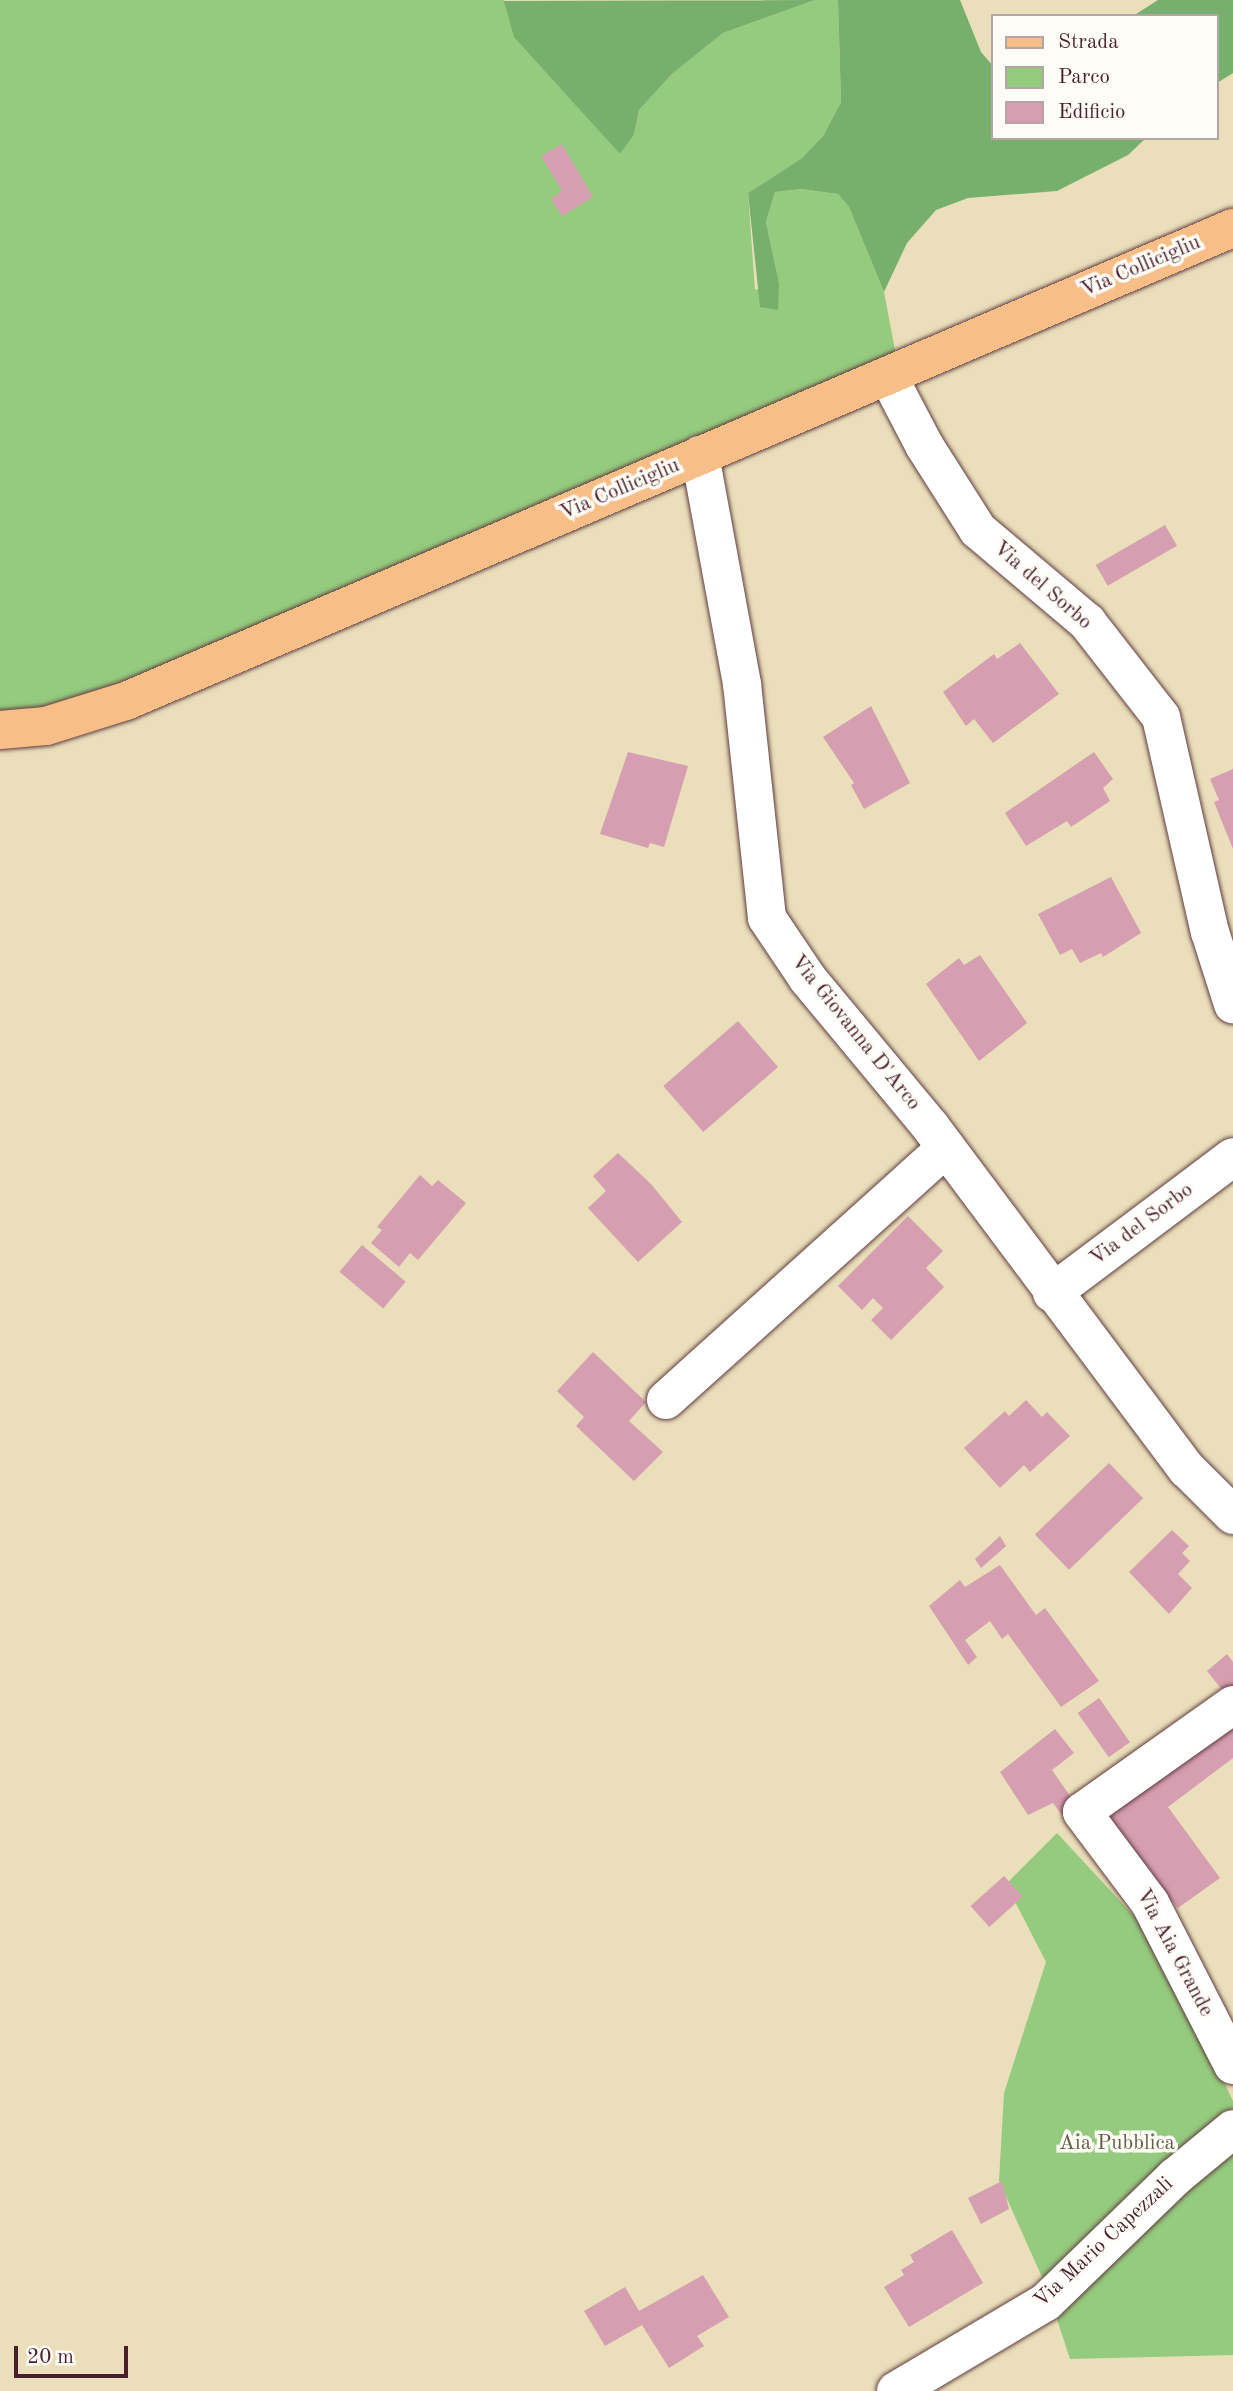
<!DOCTYPE html>
<style>
body{margin:0}
#map{position:relative;width:1233px;height:2391px;overflow:hidden;background:#eadfba;font-family:"Old Standard TT",serif}
div>[style]{position:absolute}
.green>*{inset:0;background:#94cb7e}
.forest>*{inset:0;background:#77af6d}
.building>*{inset:0;background:#d59eb1;transform-origin:0 0}
.roads{filter:drop-shadow(0 0 2px #623c40) drop-shadow(0 0 2px #623c40)}
.minor>*{height:38px;margin:-19px;padding:0 19px;transform-origin:19px;border-radius:19px;background:#fff}
.major>*{height:38px;margin:-19px;padding:0 19px;transform-origin:19px;border-radius:19px;background:#f7be87}
span{translate:-50% -50%;white-space:nowrap;text-align:center;line-height:1.15;-webkit-text-stroke:7px #fdfcf7;paint-order:stroke}
.street-label{font-size:21px;color:#4a1f2b}
.park-label{font-size:21px;color:#645b48}
.legend{position:absolute;left:991px;top:14px;width:228px;height:126px;box-sizing:border-box;background:#fdfcf7;border:2px solid #b5a4a5;margin:0;padding:9px 12px;list-style:none;font-size:21px;color:#4a1f2b}
.legend li{display:flex;align-items:center;gap:14px;height:35px}
.legend b{width:35px;border:2px solid #b5a4a5}
.scale{position:absolute;left:14px;top:2346px;width:114px;height:32px;box-sizing:border-box;border:4px solid #4a1f2b;border-top:0;padding-left:9px;font-size:21px;line-height:24px;white-space:nowrap;color:#4a1f2b;-webkit-text-stroke:5px #fdfcf7;paint-order:stroke}
</style>
<div id="map">
<div class="green">
<div style="clip-path:polygon(0 0,504px 0,588px 118px,620px 154px,634px 135px,639px 110px,672px 74px,723px 33px,815px 0,838px 0,841px 102px,823px 136px,802px 158px,748px 193px,755px 290px,779px 283px,766px 222px,775px 192px,801px 189px,838px 194px,849px 207px,884px 292px,896px 355px,390px 576px,80px 699px,0 716px)"></div>
<div style="clip-path:polygon(1057px 1833px,1159px 1943px,1233px 2101px,1233px 2355px,1070px 2359px,1046px 2286px,999px 2181px,1004px 2093px,1046px 1962px,1006px 1884px)"></div>
</div>
<div class="forest">
<div style="clip-path:polygon(815px 0,723px 33px,672px 74px,639px 110px,634px 135px,620px 154px,514px 37px,504px 1px)"></div>
<div style="clip-path:polygon(838px 0,960px 0,981px 52px,993px 66px,993px 138px,1146px 138px,1128px 155px,1057px 191px,968px 198px,936px 210px,907px 243px,884px 292px,849px 207px,838px 194px,801px 189px,775px 192px,766px 222px,779px 283px,778px 310px,760px 307px,748px 193px,802px 158px,823px 136px,841px 102px)"></div>
<div style="clip-path:polygon(1158px 0,1233px 0,1233px 73px,1217px 83px,1217px 16px,1133px 16px)"></div>
</div>
<div class="building">
<div style="clip-path:polygon(562px 144px,593px 197px,562px 216px,551px 199px,562px 191px,541px 156px)"></div>
<div style="left:1165px;top:525px;width:24px;height:80px;rotate:60deg"></div>
<div style="clip-path:polygon(1020px 643px,1059px 694px,993px 743px,974px 719px,966px 726px,943px 692px,994px 654px,997px 659px)"></div>
<div style="clip-path:polygon(871px 706px,910px 783px,864px 809px,851px 785px,854px 783px,823px 737px)"></div>
<div style="clip-path:polygon(628px 752px,688px 766px,664px 847px,650px 843px,648px 848px,600px 834px)"></div>
<div style="clip-path:polygon(1094px 752px,1113px 779px,1103px 788px,1110px 801px,1071px 827px,1067px 821px,1026px 846px,1005px 813px)"></div>
<div style="clip-path:polygon(1233px 769px,1233px 849px,1214px 802px,1219px 800px,1210px 779px)"></div>
<div style="clip-path:polygon(1111px 877px,1141px 933px,1103px 957px,1101px 953px,1080px 963px,1072px 949px,1060px 955px,1038px 914px)"></div>
<div style="clip-path:polygon(980px 955px,1027px 1023px,979px 1061px,926px 984px,959px 958px,964px 965px)"></div>
<div style="left:738px;top:1021px;width:61px;height:99px;rotate:49deg"></div>
<div style="clip-path:polygon(618px 1153px,651px 1184px,682px 1222px,638px 1262px,588px 1208px,606px 1191px,593px 1176px)"></div>
<div style="clip-path:polygon(420px 1175px,432px 1186px,438px 1180px,466px 1203px,418px 1260px,410px 1253px,399px 1267px,371px 1243px,382px 1230px,377px 1227px)"></div>
<div style="clip-path:polygon(908px 1216px,943px 1251px,926px 1268px,944px 1287px,891px 1340px,871px 1320px,883px 1308px,873px 1298px,862px 1310px,838px 1286px)"></div>
<div style="left:362px;top:1245px;width:57px;height:35px;rotate:40deg"></div>
<div style="clip-path:polygon(593px 1352px,646px 1402px,629px 1421px,663px 1452px,634px 1481px,576px 1426px,584px 1417px,557px 1391px)"></div>
<div style="clip-path:polygon(1026px 1400px,1042px 1417px,1047px 1412px,1070px 1436px,1030px 1472px,1024px 1465px,1000px 1488px,964px 1448px,1005px 1411px,1009px 1416px)"></div>
<div style="left:1109px;top:1463px;width:49px;height:103px;rotate:46deg"></div>
<div style="clip-path:polygon(1172px 1530px,1189px 1546px,1182px 1553px,1190px 1561px,1178px 1574px,1192px 1588px,1169px 1614px,1129px 1572px)"></div>
<div style="clip-path:polygon(1000px 1536px,1006px 1546px,981px 1568px,975px 1559px)"></div>
<div style="clip-path:polygon(1000px 1565px,1036px 1615px,1045px 1608px,1099px 1681px,1061px 1707px,1008px 1634px,1002px 1639px,990px 1621px,965px 1640px,977px 1657px,968px 1665px,929px 1606px,960px 1580px,965px 1587px)"></div>
<div style="clip-path:polygon(1227px 1654px,1233px 1662px,1233px 1691px,1227px 1696px,1207px 1671px)"></div>
<div style="left:1099px;top:1698px;width:54px;height:26px;rotate:55deg"></div>
<div style="clip-path:polygon(1233px 1715px,1233px 1758px,1168px 1807px,1220px 1878px,1178px 1908px,1096px 1814px)"></div>
<div style="clip-path:polygon(1055px 1729px,1074px 1753px,1052px 1770px,1077px 1806px,1062px 1815px,1053px 1803px,1028px 1815px,1000px 1772px)"></div>
<div style="left:1004px;top:1876px;width:28px;height:45px;rotate:48deg"></div>
<div style="clip-path:polygon(1002px 2181px,1009px 2209px,981px 2224px,968px 2198px)"></div>
<div style="clip-path:polygon(952px 2230px,983px 2283px,909px 2327px,884px 2287px,904px 2275px,901px 2270px,914px 2262px,910px 2255px)"></div>
<div style="clip-path:polygon(703px 2275px,729px 2317px,697px 2336px,704px 2346px,669px 2368px,642px 2325px,605px 2346px,584px 2311px,625px 2287px,639px 2311px)"></div>
</div>
<div class="roads">
<div class="minor">
<div style="left:888px;top:376px;width:78px;rotate:62.4deg"></div>
<div style="left:924px;top:445px;width:101px;rotate:57.6deg"></div>
<div style="left:978px;top:530px;width:143px;rotate:40.2deg"></div>
<div style="left:1087px;top:622px;width:120px;rotate:52.1deg"></div>
<div style="left:1161px;top:717px;width:221px;rotate:77.2deg"></div>
<div style="left:1210px;top:932px;width:76px;rotate:72.3deg"></div>
<div style="left:700px;top:455px;width:233px;rotate:79.6deg"></div>
<div style="left:742px;top:684px;width:235px;rotate:83.9deg"></div>
<div style="left:767px;top:918px;width:73px;rotate:56.1deg"></div>
<div style="left:808px;top:979px;width:191px;rotate:50.3deg"></div>
<div style="left:930px;top:1126px;width:429px;rotate:53.2deg"></div>
<div style="left:1187px;top:1469px;width:65px;rotate:45deg"></div>
<div style="left:1052px;top:1293px;width:226px;rotate:-36.9deg"></div>
<div style="left:666px;top:1400px;width:377px;rotate:-42deg"></div>
<div style="left:1233px;top:1705px;width:185px;rotate:144.7deg"></div>
<div style="left:1082px;top:1812px;width:114px;rotate:53.2deg"></div>
<div style="left:1150px;top:1903px;width:182px;rotate:62.9deg"></div>
<div style="left:896px;top:2391px;width:174px;rotate:-30.7deg"></div>
<div style="left:1046px;top:2302px;width:180px;rotate:-44.1deg"></div>
<div style="left:1175px;top:2177px;width:75px;rotate:-39.6deg"></div>
</div>
<div class="major">
<div style="left:0;top:730px;width:46px;rotate:-5deg"></div>
<div style="left:46px;top:726px;width:84px;rotate:-17.4deg"></div>
<div style="left:126px;top:701px;width:1204px;rotate:-23.14deg"></div>
</div>
</div>
<div class="street-label">
<span style="left:1141px;top:267px;rotate:-23deg">Via Collicigliu</span>
<span style="left:620px;top:490px;rotate:-23deg">Via Collicigliu</span>
<span style="left:1042px;top:586px;rotate:41deg">Via del Sorbo</span>
<span style="left:855px;top:1033px;rotate:51deg">Via Giovanna D'Arco</span>
<span style="left:1142px;top:1225px;rotate:-37deg">Via del Sorbo</span>
<span style="left:1174px;top:1953px;rotate:62deg">Via Aia Grande</span>
<span style="left:1104px;top:2243px;rotate:-43deg">Via Mario Capezzali</span>
</div>
<div class="park-label">
<span style="left:1117px;top:2144px">Aia Pubblica</span>
</div>
<ul class="legend">
<li><b style="height:9px;background:#f7be87"></b>Strada</li>
<li><b style="height:19px;background:#94cb7e"></b>Parco</li>
<li><b style="height:19px;background:#d59eb1"></b>Edificio</li>
</ul>
<div class="scale">20 m</div>
</div>
